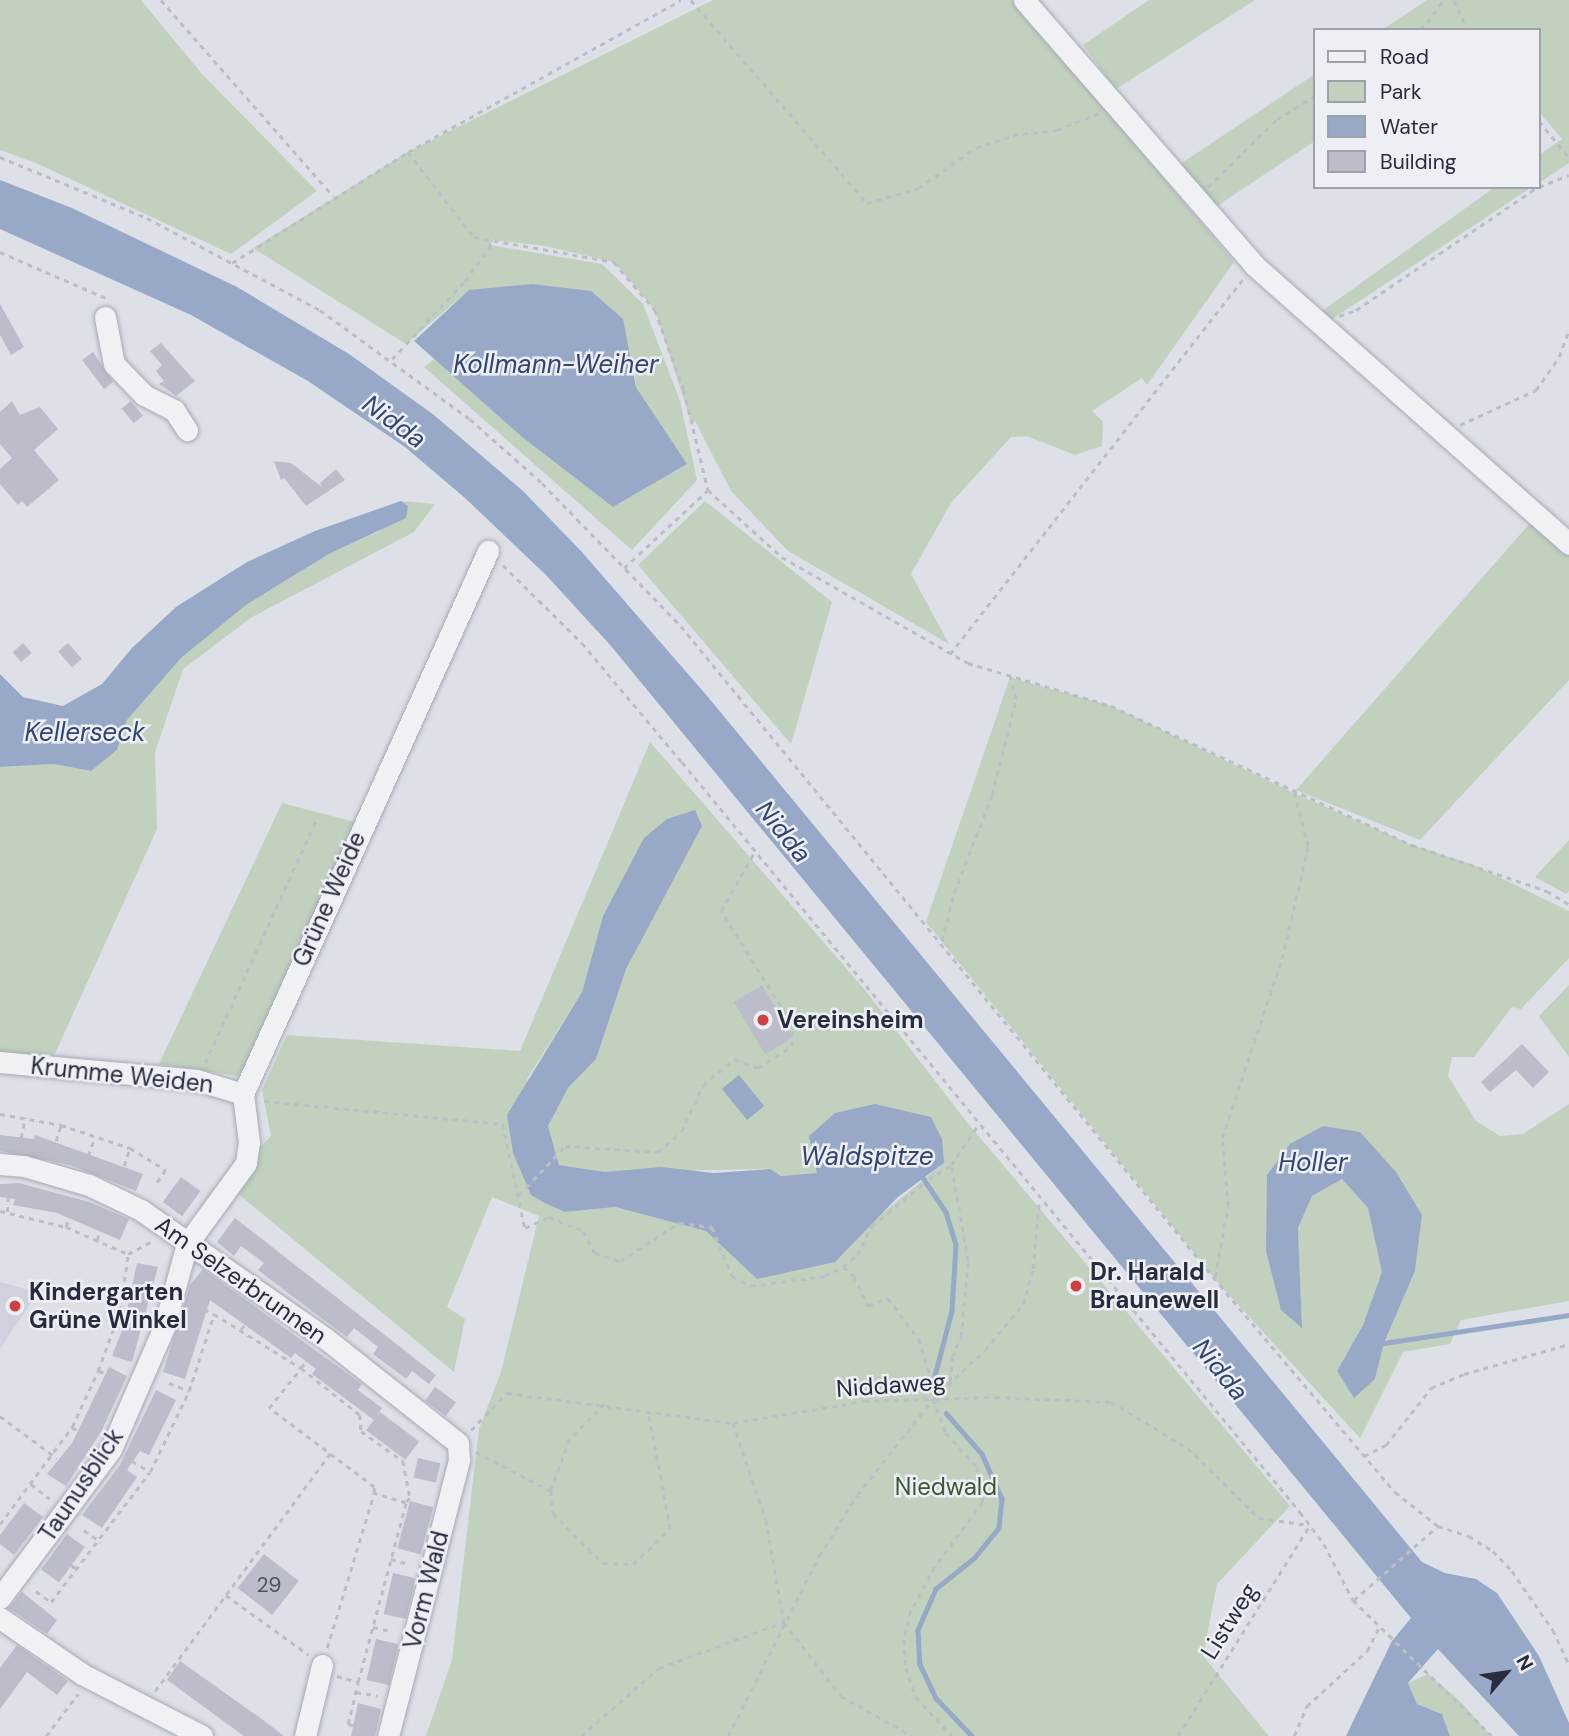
<!DOCTYPE html>
<meta charset="utf-8">
<style>
body{margin:0}
#map{position:relative;width:1569px;height:1736px;overflow:hidden;background:#dde0e7;font-family:"DM Sans",sans-serif}
div>[style]{position:absolute}
.built>*{inset:0;background:#cfd2dc}
.green>*{inset:0;background:#c1d1be}
.water>*{inset:0;background:#98a9c8;transform-origin:0 0}
.stream>*{height:4.5px;margin:-2.25px;padding:0 2.25px;transform-origin:2.25px;border-radius:2.25px;background:#98a9c8}
.building>*{inset:0;background:#bbbeca;transform-origin:0 0}
.path>*{height:2.5px;margin-top:-1.25px;transform-origin:0;background:repeating-linear-gradient(90deg,#bcbec5 0 5px,transparent 0 10px)}
.roads{filter:drop-shadow(0 0 2px #a6aab4) drop-shadow(0 0 2px #a6aab4)}
.minor>*{height:21px;margin:-10.5px;padding:0 10.5px;transform-origin:10.5px;border-radius:10.5px;background:#f0f1f5}
.dots>*{width:19px;height:19px;translate:-50% -50%;box-sizing:border-box;border:4px solid #edeff5;border-radius:50%}
span{translate:-50% -50%;white-space:nowrap;text-align:center;line-height:1.15;-webkit-text-stroke:5px #edeff5;paint-order:stroke}
.number-label{font-size:21px;color:#4c5061}
.number-label span{-webkit-text-stroke-width:0}
.street-label{font-size:24px;color:#272c3e}
.poi-label{font-size:24px;color:#272c3e;font-weight:700}
.left{translate:0 -50%;text-align:left}
.park-label{font-size:24px;color:#365934}
.water-label{font-size:26px;color:#314571;font-style:italic}
.legend{position:absolute;left:1313px;top:28px;width:228px;height:161px;box-sizing:border-box;background:#edeff5;border:2px solid #9ea1ac;margin:0;padding:9px 12px;list-style:none;font-size:21px;color:#272c3e}
.legend li{display:flex;align-items:center;gap:14px;height:35px}
.legend b{width:35px;border:2px solid #9ea1ac}
.north{position:absolute;left:1471px;top:1638px;width:70px;height:70px;-webkit-text-stroke:5px #edeff5;paint-order:stroke;rotate:61deg;font-size:19px;font-weight:700;line-height:28px;text-align:center;color:#272c3e}
.north::after{content:'';display:block;margin:auto;width:24px;height:32px;background:#272c3e;clip-path:polygon(50% 0,100% 100%,50% 72%,0 100%)}
</style>
<div id="map">
<div class="built">
<div style="clip-path:polygon(0 1282px,38px 1292px,0 1349px)"></div>
</div>
<div class="green">
<div style="clip-path:polygon(0 0,141px 0,202px 74px,317px 191px,231px 254px,36px 163px,0 150px)"></div>
<div style="clip-path:polygon(713px 0,1015px 0,1234px 262px,1147px 385px,1142px 378px,1092px 411px,1103px 422px,1102px 446px,1075px 455px,1027px 436px,1011px 437px,951px 503px,911px 574px,949px 644px,788px 551px,731px 491px,695px 421px,692px 425px,655px 310px,614px 262px,545px 246px,494px 240px,490px 245px,602px 264px,643px 304px,680px 401px,697px 480px,632px 550px,424px 367px,434px 359px,613px 507px,687px 464px,636px 387px,634px 362px,469px 290px,406px 344px,253px 248px,408px 152px)"></div>
<div style="clip-path:polygon(1149px 0,1255px 0,1116px 89px,1083px 45px)"></div>
<div style="clip-path:polygon(1427px 0,1569px 0,1569px 163px,1539px 183px,1539px 155px,1562px 139px,1539px 112px,1539px 30px,1382px 30px)"></div>
<div style="clip-path:polygon(1315px 74px,1315px 141px,1214px 208px,1179px 165px)"></div>
<div style="clip-path:polygon(1495px 187px,1532px 187px,1329px 321px,1322px 311px)"></div>
<div style="clip-path:polygon(401px 501px,435px 504px,414px 532px,252px 617px,183px 669px,155px 752px,157px 829px,58px 1047px,48px 1067px,0 1062px,0 767px,53px 764px,91px 771px,117px 750px,127px 720px,181px 658px,246px 605px,329px 554px,380px 531px,408px 507px)"></div>
<div style="clip-path:polygon(705px 501px,832px 602px,791px 744px,638px 565px)"></div>
<div style="clip-path:polygon(1532px 521px,1569px 554px,1569px 680px,1420px 840px,1296px 790px)"></div>
<div style="clip-path:polygon(evenodd,1010px 677px,1111px 706px,1294px 793px,1412px 845px,1474px 865px,1569px 911px,1569px 958px,1521px 1009px,1512px 1007px,1474px 1057px,1452px 1057px,1448px 1076px,1476px 1121px,1500px 1136px,1523px 1134px,1569px 1104px,1569px 1301px,1461px 1320px,1450px 1344px,1403px 1352px,1360px 1438px,1220px 1285px,926px 922px,1010px 677px,1290px 1144px,1422px 1215px,1415px 1271px,1384px 1343px,1375px 1379px,1337px 1371px,1363px 1325px,1383px 1272px,1368px 1208px,1342px 1179px,1312px 1196px,1298px 1228px,1302px 1327px,1290px 1144px)"></div>
<div style="clip-path:polygon(evenodd,650px 742px,865px 990px,966px 1121px,1290px 1506px,1217px 1584px,1203px 1656px,1269px 1736px,426px 1736px,452px 1660px,479px 1429px,501px 1372px,539px 1216px,492px 1197px,447px 1307px,465px 1319px,454px 1372px,225px 1183px,271px 1136px,262px 1090px,287px 1035px,520px 1051px,650px 742px,657px 907px,626px 969px,596px 1059px,568px 1088px,548px 1126px,559px 1165px,605px 1172px,769px 1169px,781px 1176px,944px 1163px,873px 1221px,758px 1279px,706px 1231px,615px 1207px,565px 1212px,527px 1079px,582px 992px,603px 916px,657px 907px)"></div>
<div style="clip-path:polygon(282px 803px,355px 822px,245px 1077px,159px 1064px)"></div>
<div style="clip-path:polygon(1569px 840px,1569px 891px,1566px 894px,1535px 877px)"></div>
<div style="clip-path:polygon(1569px 985px,1569px 1057px,1539px 1016px)"></div>
<div style="clip-path:polygon(1428px 1674px,1459px 1700px,1491px 1736px,1450px 1736px,1442px 1714px,1417px 1704px,1408px 1683px)"></div>
</div>
<div class="water">
<div style="clip-path:polygon(0 180px,72px 208px,237px 287px,349px 354px,434px 415px,523px 491px,581px 551px,708px 697px,1422px 1562px,1445px 1573px,1476px 1579px,1497px 1593px,1539px 1656px,1569px 1723px,1569px 1736px,1519px 1736px,1438px 1649px,1408px 1683px,1417px 1704px,1442px 1714px,1450px 1736px,1346px 1736px,1392px 1641px,1411px 1618px,611px 646px,546px 575px,465px 498px,405px 447px,308px 381px,191px 315px,0 229px)"></div>
<div style="clip-path:polygon(532px 284px,591px 291px,623px 319px,636px 387px,687px 464px,613px 507px,521px 436px,414px 341px,469px 290px)"></div>
<div style="clip-path:polygon(401px 501px,408px 506px,406px 518px,329px 554px,246px 605px,181px 658px,127px 720px,117px 750px,91px 771px,53px 764px,0 767px,0 674px,23px 697px,63px 706px,102px 684px,132px 648px,176px 607px,247px 562px,315px 531px)"></div>
<div style="clip-path:polygon(695px 810px,702px 826px,626px 969px,596px 1059px,568px 1088px,548px 1126px,559px 1165px,605px 1172px,661px 1167px,714px 1173px,770px 1169px,781px 1176px,817px 1173px,809px 1136px,835px 1113px,875px 1104px,931px 1117px,942px 1139px,944px 1163px,898px 1197px,835px 1262px,757px 1279px,706px 1231px,615px 1207px,565px 1212px,545px 1203px,531px 1195px,513px 1153px,507px 1115px,582px 992px,603px 916px,644px 838px,667px 819px)"></div>
<div style="left:739px;top:1075px;width:40px;height:22px;rotate:51deg"></div>
<div style="clip-path:polygon(1323px 1126px,1360px 1132px,1396px 1172px,1422px 1215px,1415px 1271px,1384px 1343px,1375px 1379px,1354px 1398px,1337px 1371px,1363px 1325px,1382px 1272px,1368px 1208px,1342px 1179px,1312px 1196px,1298px 1228px,1302px 1328px,1281px 1310px,1266px 1251px,1267px 1175px,1290px 1144px)"></div>
</div>
<div class="stream">
<div style="left:923px;top:1178px;width:41px;rotate:55.9deg"></div>
<div style="left:946px;top:1212px;width:34px;rotate:73deg"></div>
<div style="left:956px;top:1245px;width:66px;rotate:93.5deg"></div>
<div style="left:952px;top:1311px;width:67px;rotate:104.7deg"></div>
<div style="left:1384px;top:1343px;width:187px;rotate:-8.6deg"></div>
<div style="left:946px;top:1413px;width:55px;rotate:48.7deg"></div>
<div style="left:982px;top:1454px;width:49px;rotate:66deg"></div>
<div style="left:1002px;top:1499px;width:29px;rotate:96deg"></div>
<div style="left:999px;top:1528px;width:38px;rotate:129deg"></div>
<div style="left:975px;top:1558px;width:50px;rotate:141.5deg"></div>
<div style="left:936px;top:1589px;width:45px;rotate:113.7deg"></div>
<div style="left:918px;top:1630px;width:34px;rotate:87deg"></div>
<div style="left:920px;top:1664px;width:38px;rotate:65deg"></div>
<div style="left:936px;top:1698px;width:52px;rotate:46.5deg"></div>
</div>
<div class="building">
<div style="clip-path:polygon(0 304px,24px 347px,11px 355px,0 335px)"></div>
<div style="clip-path:polygon(161px 343px,195px 381px,176px 396px,159px 384px,164px 381px,156px 371px,162px 365px,150px 351px)"></div>
<div style="clip-path:polygon(93px 352px,113px 382px,104px 389px,82px 360px)"></div>
<div style="clip-path:polygon(12px 401px,20px 415px,40px 407px,58px 429px,34px 450px,59px 480px,27px 507px,22px 501px,18px 505px,0 484px,0 469px,12px 458px,0 444px,0 412px)"></div>
<div style="left:131px;top:401px;width:19px;height:12px;rotate:51deg"></div>
<div style="clip-path:polygon(274px 461px,291px 463px,322px 487px,320px 483px,336px 469px,345px 480px,306px 506px,284px 478px,281px 480px)"></div>
<div style="left:23px;top:643px;width:13px;height:14px;rotate:48deg"></div>
<div style="left:68px;top:643px;width:21px;height:13px;rotate:49deg"></div>
<div style="left:762px;top:985px;width:61px;height:33px;rotate:59deg"></div>
<div style="clip-path:polygon(1522px 1044px,1549px 1072px,1533px 1088px,1516px 1070px,1490px 1092px,1481px 1082px)"></div>
<div style="clip-path:polygon(0 1135px,34px 1139px,35px 1135px,143px 1174px,136px 1191px,70px 1165px,0 1151px)"></div>
<div style="left:181px;top:1177px;width:24px;height:31px;rotate:36deg"></div>
<div style="clip-path:polygon(19px 1183px,89px 1202px,129px 1219px,120px 1240px,57px 1213px,13px 1205px,15px 1199px,0 1197px,0 1184px)"></div>
<div style="clip-path:polygon(235px 1218px,436px 1375px,429px 1384px,412px 1371px,406px 1379px,373px 1354px,378px 1347px,354px 1328px,347px 1337px,292px 1296px,258px 1270px,264px 1263px,241px 1246px,234px 1256px,217px 1242px)"></div>
<div style="clip-path:polygon(137px 1263px,158px 1267px,132px 1362px,112px 1356px,124px 1325px)"></div>
<div style="clip-path:polygon(203px 1269px,362px 1384px,358px 1390px,382px 1408px,374px 1420px,312px 1374px,316px 1369px,295px 1353px,291px 1358px,210px 1300px,185px 1379px,163px 1372px,190px 1285px)"></div>
<div style="clip-path:polygon(109px 1367px,127px 1376px,101px 1432px,66px 1486px,47px 1474px,72px 1443px)"></div>
<div style="left:435px;top:1387px;width:26px;height:17px;rotate:36deg"></div>
<div style="clip-path:polygon(156px 1390px,176px 1400px,149px 1455px,140px 1451px,127px 1470px,137px 1477px,102px 1528px,82px 1515px,120px 1465px)"></div>
<div style="left:380px;top:1412px;width:49px;height:23px;rotate:37deg"></div>
<div style="left:418px;top:1458px;width:23px;height:20px;rotate:13deg"></div>
<div style="left:410px;top:1501px;width:24px;height:49px;rotate:15deg"></div>
<div style="clip-path:polygon(24px 1503px,43px 1517px,14px 1555px,0 1544px,0 1535px)"></div>
<div style="left:67px;top:1534px;width:22px;height:44px;rotate:36deg"></div>
<div style="left:264px;top:1554px;width:44px;height:43px;rotate:38deg"></div>
<div style="left:393px;top:1573px;width:23px;height:42px;rotate:13deg"></div>
<div style="clip-path:polygon(22px 1592px,57px 1620px,47px 1634px,9px 1608px)"></div>
<div style="left:376px;top:1639px;width:23px;height:42px;rotate:13deg"></div>
<div style="clip-path:polygon(17px 1645px,68px 1681px,57px 1695px,27px 1672px,0 1709px,0 1668px)"></div>
<div style="clip-path:polygon(180px 1661px,263px 1720px,284px 1736px,244px 1736px,167px 1680px)"></div>
<div style="clip-path:polygon(358px 1703px,381px 1709px,375px 1736px,351px 1736px)"></div>
</div>
<div class="path">
<div style="left:161px;top:0;width:261px;rotate:48.7deg"></div>
<div style="left:691px;top:0;width:269px;rotate:49.1deg"></div>
<div style="left:867px;top:203px;width:53px;rotate:-16.4deg"></div>
<div style="left:918px;top:188px;width:70px;rotate:-34.6deg"></div>
<div style="left:976px;top:148px;width:39px;rotate:-19deg"></div>
<div style="left:1013px;top:135px;width:44px;rotate:-6.5deg"></div>
<div style="left:1057px;top:130px;width:45px;rotate:-22deg"></div>
<div style="left:1454px;top:0;width:33px;rotate:65deg"></div>
<div style="left:1421px;top:30px;width:38px;rotate:-53deg"></div>
<div style="left:1539px;top:121px;width:47px;rotate:50.2deg"></div>
<div style="left:408px;top:152px;width:108px;rotate:52.2deg"></div>
<div style="left:474px;top:237px;width:142px;rotate:10.1deg"></div>
<div style="left:614px;top:262px;width:63px;rotate:49.5deg"></div>
<div style="left:655px;top:310px;width:85px;rotate:70.1deg"></div>
<div style="left:684px;top:390px;width:103px;rotate:76.5deg"></div>
<div style="left:708px;top:490px;width:100px;rotate:42.2deg"></div>
<div style="left:782px;top:557px;width:214px;rotate:29.7deg"></div>
<div style="left:968px;top:663px;width:149px;rotate:16.7deg"></div>
<div style="left:1111px;top:706px;width:332px;rotate:24.8deg"></div>
<div style="left:1412px;top:845px;width:143px;rotate:18.8deg"></div>
<div style="left:1547px;top:891px;width:26px;rotate:31deg"></div>
<div style="left:0;top:157px;width:159px;rotate:22.5deg"></div>
<div style="left:147px;top:218px;width:196px;rotate:28deg"></div>
<div style="left:320px;top:310px;width:185px;rotate:36deg"></div>
<div style="left:470px;top:419px;width:96px;rotate:41.6deg"></div>
<div style="left:542px;top:483px;width:199px;rotate:45.8deg"></div>
<div style="left:681px;top:626px;width:851px;rotate:50.72deg"></div>
<div style="left:1220px;top:1285px;width:271px;rotate:49.8deg"></div>
<div style="left:1395px;top:1492px;width:55px;rotate:38.3deg"></div>
<div style="left:1438px;top:1526px;width:33px;rotate:18deg"></div>
<div style="left:1469px;top:1536px;width:28px;rotate:32deg"></div>
<div style="left:1493px;top:1551px;width:28px;rotate:46deg"></div>
<div style="left:1512px;top:1571px;width:72px;rotate:55.2deg"></div>
<div style="left:1553px;top:1630px;width:38px;rotate:65deg"></div>
<div style="left:1208px;top:187px;width:97px;rotate:-44.6deg"></div>
<div style="left:1277px;top:119px;width:44px;rotate:-31.2deg"></div>
<div style="left:1539px;top:187px;width:32px;rotate:-22deg"></div>
<div style="left:0;top:252px;width:116px;rotate:23.5deg"></div>
<div style="left:232px;top:263px;width:208px;rotate:-32.2deg"></div>
<div style="left:408px;top:152px;width:312px;rotate:-29.1deg"></div>
<div style="left:1339px;top:316px;width:18px;rotate:-19deg"></div>
<div style="left:1356px;top:310px;width:220px;rotate:-34.1deg"></div>
<div style="left:392px;top:359px;width:107px;rotate:-46.9deg"></div>
<div style="left:465px;top:281px;width:50px;rotate:-54.7deg"></div>
<div style="left:1460px;top:425px;width:84px;rotate:-24.7deg"></div>
<div style="left:1536px;top:390px;width:40px;rotate:-55.1deg"></div>
<div style="left:1559px;top:357px;width:29px;rotate:-70deg"></div>
<div style="left:503px;top:565px;width:111px;rotate:44.6deg"></div>
<div style="left:582px;top:643px;width:155px;rotate:50deg"></div>
<div style="left:682px;top:762px;width:972px;rotate:50.51deg"></div>
<div style="left:1300px;top:1512px;width:40px;rotate:53deg"></div>
<div style="left:1324px;top:1544px;width:63px;rotate:62.6deg"></div>
<div style="left:1353px;top:1600px;width:194px;rotate:44.4deg"></div>
<div style="left:624px;top:568px;width:115px;rotate:-42.9deg"></div>
<div style="left:950px;top:654px;width:476px;rotate:-52deg"></div>
<div style="left:942px;top:941px;width:49px;rotate:-76deg"></div>
<div style="left:954px;top:893px;width:105px;rotate:-68.8deg"></div>
<div style="left:992px;top:795px;width:99px;rotate:-76deg"></div>
<div style="left:1016px;top:699px;width:23px;rotate:-105deg"></div>
<div style="left:205px;top:1063px;width:266px;rotate:-65.4deg"></div>
<div style="left:264px;top:1101px;width:240px;rotate:5.5deg"></div>
<div style="left:503px;top:1124px;width:106px;rotate:78.1deg"></div>
<div style="left:525px;top:1228px;width:26px;rotate:-25deg"></div>
<div style="left:549px;top:1217px;width:37px;rotate:22deg"></div>
<div style="left:583px;top:1231px;width:25px;rotate:61deg"></div>
<div style="left:595px;top:1253px;width:26px;rotate:18deg"></div>
<div style="left:620px;top:1261px;width:70px;rotate:-32.8deg"></div>
<div style="left:679px;top:1223px;width:33px;rotate:7deg"></div>
<div style="left:712px;top:1227px;width:53px;rotate:67.8deg"></div>
<div style="left:732px;top:1276px;width:21px;rotate:28deg"></div>
<div style="left:751px;top:1286px;width:75px;rotate:-7.7deg"></div>
<div style="left:825px;top:1276px;width:20px;rotate:-27deg"></div>
<div style="left:843px;top:1267px;width:18px;rotate:-41deg"></div>
<div style="left:857px;top:1255px;width:33px;rotate:-63deg"></div>
<div style="left:872px;top:1226px;width:66px;rotate:-39.5deg"></div>
<div style="left:0;top:1114px;width:62px;rotate:10.2deg"></div>
<div style="left:61px;top:1125px;width:73px;rotate:18.4deg"></div>
<div style="left:130px;top:1148px;width:42px;rotate:31.4deg"></div>
<div style="left:166px;top:1170px;width:16px;rotate:125deg"></div>
<div style="left:21px;top:1138px;width:21px;rotate:-79deg"></div>
<div style="left:56px;top:1141px;width:17px;rotate:-73deg"></div>
<div style="left:88px;top:1156px;width:20px;rotate:-70deg"></div>
<div style="left:124px;top:1166px;width:19px;rotate:-72deg"></div>
<div style="left:929px;top:1179px;width:26px;rotate:-32deg"></div>
<div style="left:951px;top:1165px;width:48px;rotate:-56deg"></div>
<div style="left:519px;top:1195px;width:67px;rotate:-46.8deg"></div>
<div style="left:565px;top:1146px;width:93px;rotate:3.7deg"></div>
<div style="left:658px;top:1152px;width:30px;rotate:-41deg"></div>
<div style="left:681px;top:1132px;width:52px;rotate:-64.9deg"></div>
<div style="left:703px;top:1085px;width:41px;rotate:-39.1deg"></div>
<div style="left:735px;top:1059px;width:25px;rotate:21deg"></div>
<div style="left:758px;top:1068px;width:40px;rotate:-32.9deg"></div>
<div style="left:792px;top:1046px;width:23px;rotate:-92deg"></div>
<div style="left:791px;top:1023px;width:132px;rotate:-122deg"></div>
<div style="left:721px;top:911px;width:67px;rotate:-60.4deg"></div>
<div style="left:0;top:1211px;width:68px;rotate:13.6deg"></div>
<div style="left:66px;top:1227px;width:68px;rotate:23.5deg"></div>
<div style="left:128px;top:1254px;width:30px;rotate:-28deg"></div>
<div style="left:7px;top:1212px;width:14px;rotate:-86deg"></div>
<div style="left:66px;top:1227px;width:15px;rotate:-74deg"></div>
<div style="left:97px;top:1240px;width:9px;rotate:-72deg"></div>
<div style="left:843px;top:1267px;width:14px;rotate:39deg"></div>
<div style="left:854px;top:1276px;width:33px;rotate:65deg"></div>
<div style="left:868px;top:1306px;width:22px;rotate:-22deg"></div>
<div style="left:888px;top:1298px;width:51px;rotate:52.9deg"></div>
<div style="left:919px;top:1339px;width:41px;rotate:72.9deg"></div>
<div style="left:931px;top:1378px;width:22px;rotate:108deg"></div>
<div style="left:1215px;top:1277px;width:72px;rotate:-79.6deg"></div>
<div style="left:1228px;top:1206px;width:68px;rotate:-95deg"></div>
<div style="left:1222px;top:1138px;width:189px;rotate:-71.5deg"></div>
<div style="left:1282px;top:959px;width:116px;rotate:-77deg"></div>
<div style="left:1308px;top:846px;width:55px;rotate:-104.8deg"></div>
<div style="left:195px;top:1304px;width:21px;rotate:28deg"></div>
<div style="left:121px;top:1312px;width:28px;rotate:18deg"></div>
<div style="left:241px;top:1329px;width:13px;rotate:-48deg"></div>
<div style="left:301px;top:1368px;width:75px;rotate:38.5deg"></div>
<div style="left:360px;top:1415px;width:16px;rotate:86deg"></div>
<div style="left:361px;top:1431px;width:52px;rotate:35.5deg"></div>
<div style="left:403px;top:1461px;width:38px;rotate:79deg"></div>
<div style="left:410px;top:1498px;width:6px;rotate:129deg"></div>
<div style="left:406px;top:1503px;width:34px;rotate:-163deg"></div>
<div style="left:374px;top:1493px;width:6px;rotate:-90deg"></div>
<div style="left:374px;top:1487px;width:131px;rotate:-143deg"></div>
<div style="left:269px;top:1408px;width:51px;rotate:-51.3deg"></div>
<div style="left:99px;top:1371px;width:25px;rotate:23deg"></div>
<div style="left:950px;top:1382px;width:25px;rotate:-85deg"></div>
<div style="left:952px;top:1357px;width:22px;rotate:-66deg"></div>
<div style="left:961px;top:1337px;width:76px;rotate:-84.7deg"></div>
<div style="left:968px;top:1261px;width:97px;rotate:-100deg"></div>
<div style="left:169px;top:1383px;width:22px;rotate:22deg"></div>
<div style="left:933px;top:1399px;width:36px;rotate:69deg"></div>
<div style="left:946px;top:1433px;width:46px;rotate:47.6deg"></div>
<div style="left:977px;top:1467px;width:36px;rotate:80deg"></div>
<div style="left:983px;top:1502px;width:81px;rotate:126.4deg"></div>
<div style="left:935px;top:1567px;width:50px;rotate:118.6deg"></div>
<div style="left:911px;top:1611px;width:30px;rotate:104deg"></div>
<div style="left:904px;top:1640px;width:28px;rotate:86deg"></div>
<div style="left:906px;top:1668px;width:31px;rotate:71deg"></div>
<div style="left:916px;top:1697px;width:53px;rotate:47.3deg"></div>
<div style="left:605px;top:1404px;width:49px;rotate:135deg"></div>
<div style="left:570px;top:1439px;width:55px;rotate:110.1deg"></div>
<div style="left:551px;top:1491px;width:22px;rotate:85deg"></div>
<div style="left:553px;top:1513px;width:71px;rotate:45deg"></div>
<div style="left:603px;top:1563px;width:30px;rotate:2deg"></div>
<div style="left:633px;top:1564px;width:51px;rotate:-43.4deg"></div>
<div style="left:670px;top:1529px;width:120px;rotate:-100.6deg"></div>
<div style="left:0;top:1416px;width:71px;rotate:36.4deg"></div>
<div style="left:733px;top:1423px;width:102px;rotate:71.2deg"></div>
<div style="left:766px;top:1520px;width:104px;rotate:80deg"></div>
<div style="left:784px;top:1622px;width:93px;rotate:52.4deg"></div>
<div style="left:841px;top:1696px;width:81px;rotate:29.4deg"></div>
<div style="left:72px;top:1427px;width:19px;rotate:35deg"></div>
<div style="left:471px;top:1430px;width:52px;rotate:-45.8deg"></div>
<div style="left:507px;top:1393px;width:228px;rotate:7.6deg"></div>
<div style="left:733px;top:1423px;width:133px;rotate:-9.5deg"></div>
<div style="left:864px;top:1401px;width:131px;rotate:-1.7deg"></div>
<div style="left:995px;top:1397px;width:116px;rotate:2.5deg"></div>
<div style="left:1111px;top:1402px;width:90px;rotate:30.9deg"></div>
<div style="left:1188px;top:1448px;width:100px;rotate:44.6deg"></div>
<div style="left:1259px;top:1518px;width:50px;rotate:8deg"></div>
<div style="left:476px;top:1452px;width:85px;rotate:27.5deg"></div>
<div style="left:1364px;top:1456px;width:25px;rotate:-27deg"></div>
<div style="left:1386px;top:1445px;width:73px;rotate:-51.7deg"></div>
<div style="left:1431px;top:1388px;width:36px;rotate:-23deg"></div>
<div style="left:1464px;top:1374px;width:109px;rotate:-15.9deg"></div>
<div style="left:132px;top:1461px;width:21px;rotate:31deg"></div>
<div style="left:31px;top:1484px;width:24px;rotate:38deg"></div>
<div style="left:0;top:1524px;width:121px;rotate:-53.4deg"></div>
<div style="left:72px;top:1427px;width:62px;rotate:-65.1deg"></div>
<div style="left:98px;top:1371px;width:64px;rotate:-69.9deg"></div>
<div style="left:120px;top:1311px;width:58px;rotate:-82deg"></div>
<div style="left:84px;top:1530px;width:21px;rotate:35deg"></div>
<div style="left:391px;top:1559px;width:18px;rotate:16deg"></div>
<div style="left:71px;top:1565px;width:9px;rotate:36deg"></div>
<div style="left:36px;top:1591px;width:19px;rotate:36deg"></div>
<div style="left:51px;top:1602px;width:163px;rotate:-52.7deg"></div>
<div style="left:150px;top:1472px;width:90px;rotate:-64.3deg"></div>
<div style="left:189px;top:1391px;width:81px;rotate:-72deg"></div>
<div style="left:214px;top:1314px;width:102px;rotate:31.8deg"></div>
<div style="left:301px;top:1368px;width:9px;rotate:-54deg"></div>
<div style="left:226px;top:1595px;width:102px;rotate:35.9deg"></div>
<div style="left:1354px;top:1600px;width:112px;rotate:-41.4deg"></div>
<div style="left:373px;top:1627px;width:19px;rotate:12deg"></div>
<div style="left:327px;top:1648px;width:162px;rotate:-73.1deg"></div>
<div style="left:337px;top:1676px;width:22px;rotate:16deg"></div>
<div style="left:358px;top:1682px;width:185px;rotate:-75deg"></div>
<div style="left:155px;top:1691px;width:295px;rotate:-53.6deg"></div>
<div style="left:356px;top:1692px;width:22px;rotate:10deg"></div>
<div style="left:353px;top:1726px;width:5px;rotate:-158deg"></div>
<div style="left:348px;top:1724px;width:43px;rotate:-76.6deg"></div>
<div style="left:46px;top:1736px;width:53px;rotate:-52.7deg"></div>
<div style="left:581px;top:1736px;width:103px;rotate:-41.1deg"></div>
<div style="left:659px;top:1668px;width:133px;rotate:-20.2deg"></div>
<div style="left:728px;top:1736px;width:202px;rotate:-63.2deg"></div>
<div style="left:819px;top:1556px;width:72px;rotate:-58.1deg"></div>
<div style="left:857px;top:1495px;width:122px;rotate:-51.6deg"></div>
<div style="left:933px;top:1399px;width:71px;rotate:-43.3deg"></div>
<div style="left:985px;top:1350px;width:60px;rotate:-50.4deg"></div>
<div style="left:1023px;top:1304px;width:36px;rotate:-74deg"></div>
<div style="left:1033px;top:1269px;width:66px;rotate:-84.8deg"></div>
<div style="left:1178px;top:1736px;width:249px;rotate:-58deg"></div>
<div style="left:1294px;top:1736px;width:33px;rotate:-67deg"></div>
<div style="left:1307px;top:1706px;width:81px;rotate:-42.5deg"></div>
<div style="left:1367px;top:1651px;width:25px;rotate:-63deg"></div>
</div>
<div class="roads">
<div class="minor">
<div style="left:1024px;top:0;width:351px;rotate:49deg"></div>
<div style="left:1254px;top:265px;width:421px;rotate:41.5deg"></div>
<div style="left:105px;top:317px;width:48px;rotate:79.2deg"></div>
<div style="left:114px;top:364px;width:43px;rotate:45.9deg"></div>
<div style="left:144px;top:395px;width:34px;rotate:27deg"></div>
<div style="left:174px;top:410px;width:24px;rotate:57deg"></div>
<div style="left:0;top:1062px;width:198px;rotate:5.2deg"></div>
<div style="left:197px;top:1080px;width:48px;rotate:16.9deg"></div>
<div style="left:0;top:1164px;width:24px;rotate:5deg"></div>
<div style="left:24px;top:1166px;width:68px;rotate:16.3deg"></div>
<div style="left:89px;top:1185px;width:58px;rotate:25.7deg"></div>
<div style="left:141px;top:1210px;width:224px;rotate:34.8deg"></div>
<div style="left:325px;top:1338px;width:169px;rotate:38.3deg"></div>
<div style="left:458px;top:1443px;width:17px;rotate:87deg"></div>
<div style="left:459px;top:1460px;width:285px;rotate:104.4deg"></div>
<div style="left:0;top:1598px;width:186px;rotate:-53.3deg"></div>
<div style="left:111px;top:1449px;width:133px;rotate:-66.5deg"></div>
<div style="left:164px;top:1327px;width:86px;rotate:-74.5deg"></div>
<div style="left:187px;top:1244px;width:100px;rotate:-53.9deg"></div>
<div style="left:246px;top:1163px;width:21px;rotate:-82deg"></div>
<div style="left:249px;top:1142px;width:48px;rotate:-97.1deg"></div>
<div style="left:243px;top:1094px;width:596px;rotate:-65.72deg"></div>
<div style="left:0;top:1618px;width:99px;rotate:34.3deg"></div>
<div style="left:82px;top:1674px;width:135px;rotate:27.3deg"></div>
<div style="left:305px;top:1736px;width:73px;rotate:-76.5deg"></div>
</div>
</div>
<div class="dots">
<div style="left:763px;top:1020px;background:#ce4143"></div>
<div style="left:1076px;top:1286px;background:#ce4143"></div>
<div style="left:15px;top:1306px;background:#ce4143"></div>
</div>
<div class="number-label">
<span style="left:269px;top:1585px">29</span>
</div>
<div class="street-label">
<span style="left:329px;top:899px;rotate:-66deg">Grüne Weide</span>
<span style="left:122px;top:1075px;rotate:6deg">Krumme Weiden</span>
<span style="left:241px;top:1280px;rotate:35deg">Am Selzerbrunnen</span>
<span style="left:891px;top:1385px;rotate:-4deg">Niddaweg</span>
<span style="left:81px;top:1485px;rotate:-56deg">Taunusblick</span>
<span style="left:426px;top:1590px;rotate:-76deg">Vorm Wald</span>
<span style="left:1229px;top:1621px;rotate:-58deg">Listweg</span>
</div>
<div class="poi-label">
<span class="left" style="left:777px;top:1020px">Vereinsheim</span>
<span class="left" style="left:1090px;top:1286px">Dr. Harald<br>Braunewell</span>
<span class="left" style="left:29px;top:1306px">Kindergarten<br>Grüne Winkel</span>
</div>
<div class="park-label">
<span style="left:946px;top:1487px">Niedwald</span>
</div>
<div class="water-label">
<span style="left:556px;top:365px">Kollmann-Weiher</span>
<span style="left:394px;top:422px;rotate:36deg">Nidda</span>
<span style="left:85px;top:733px">Kellerseck</span>
<span style="left:783px;top:832px;rotate:51deg">Nidda</span>
<span style="left:867px;top:1157px">Waldspitze</span>
<span style="left:1313px;top:1163px">Holler</span>
<span style="left:1220px;top:1370px;rotate:51deg">Nidda</span>
</div>
<ul class="legend">
<li><b style="height:9px;background:#f0f1f5"></b>Road</li>
<li><b style="height:19px;background:#c1d1be"></b>Park</li>
<li><b style="height:19px;background:#98a9c8"></b>Water</li>
<li><b style="height:19px;background:#bbbeca"></b>Building</li>
</ul>
<div class="north">N</div>
</div>
